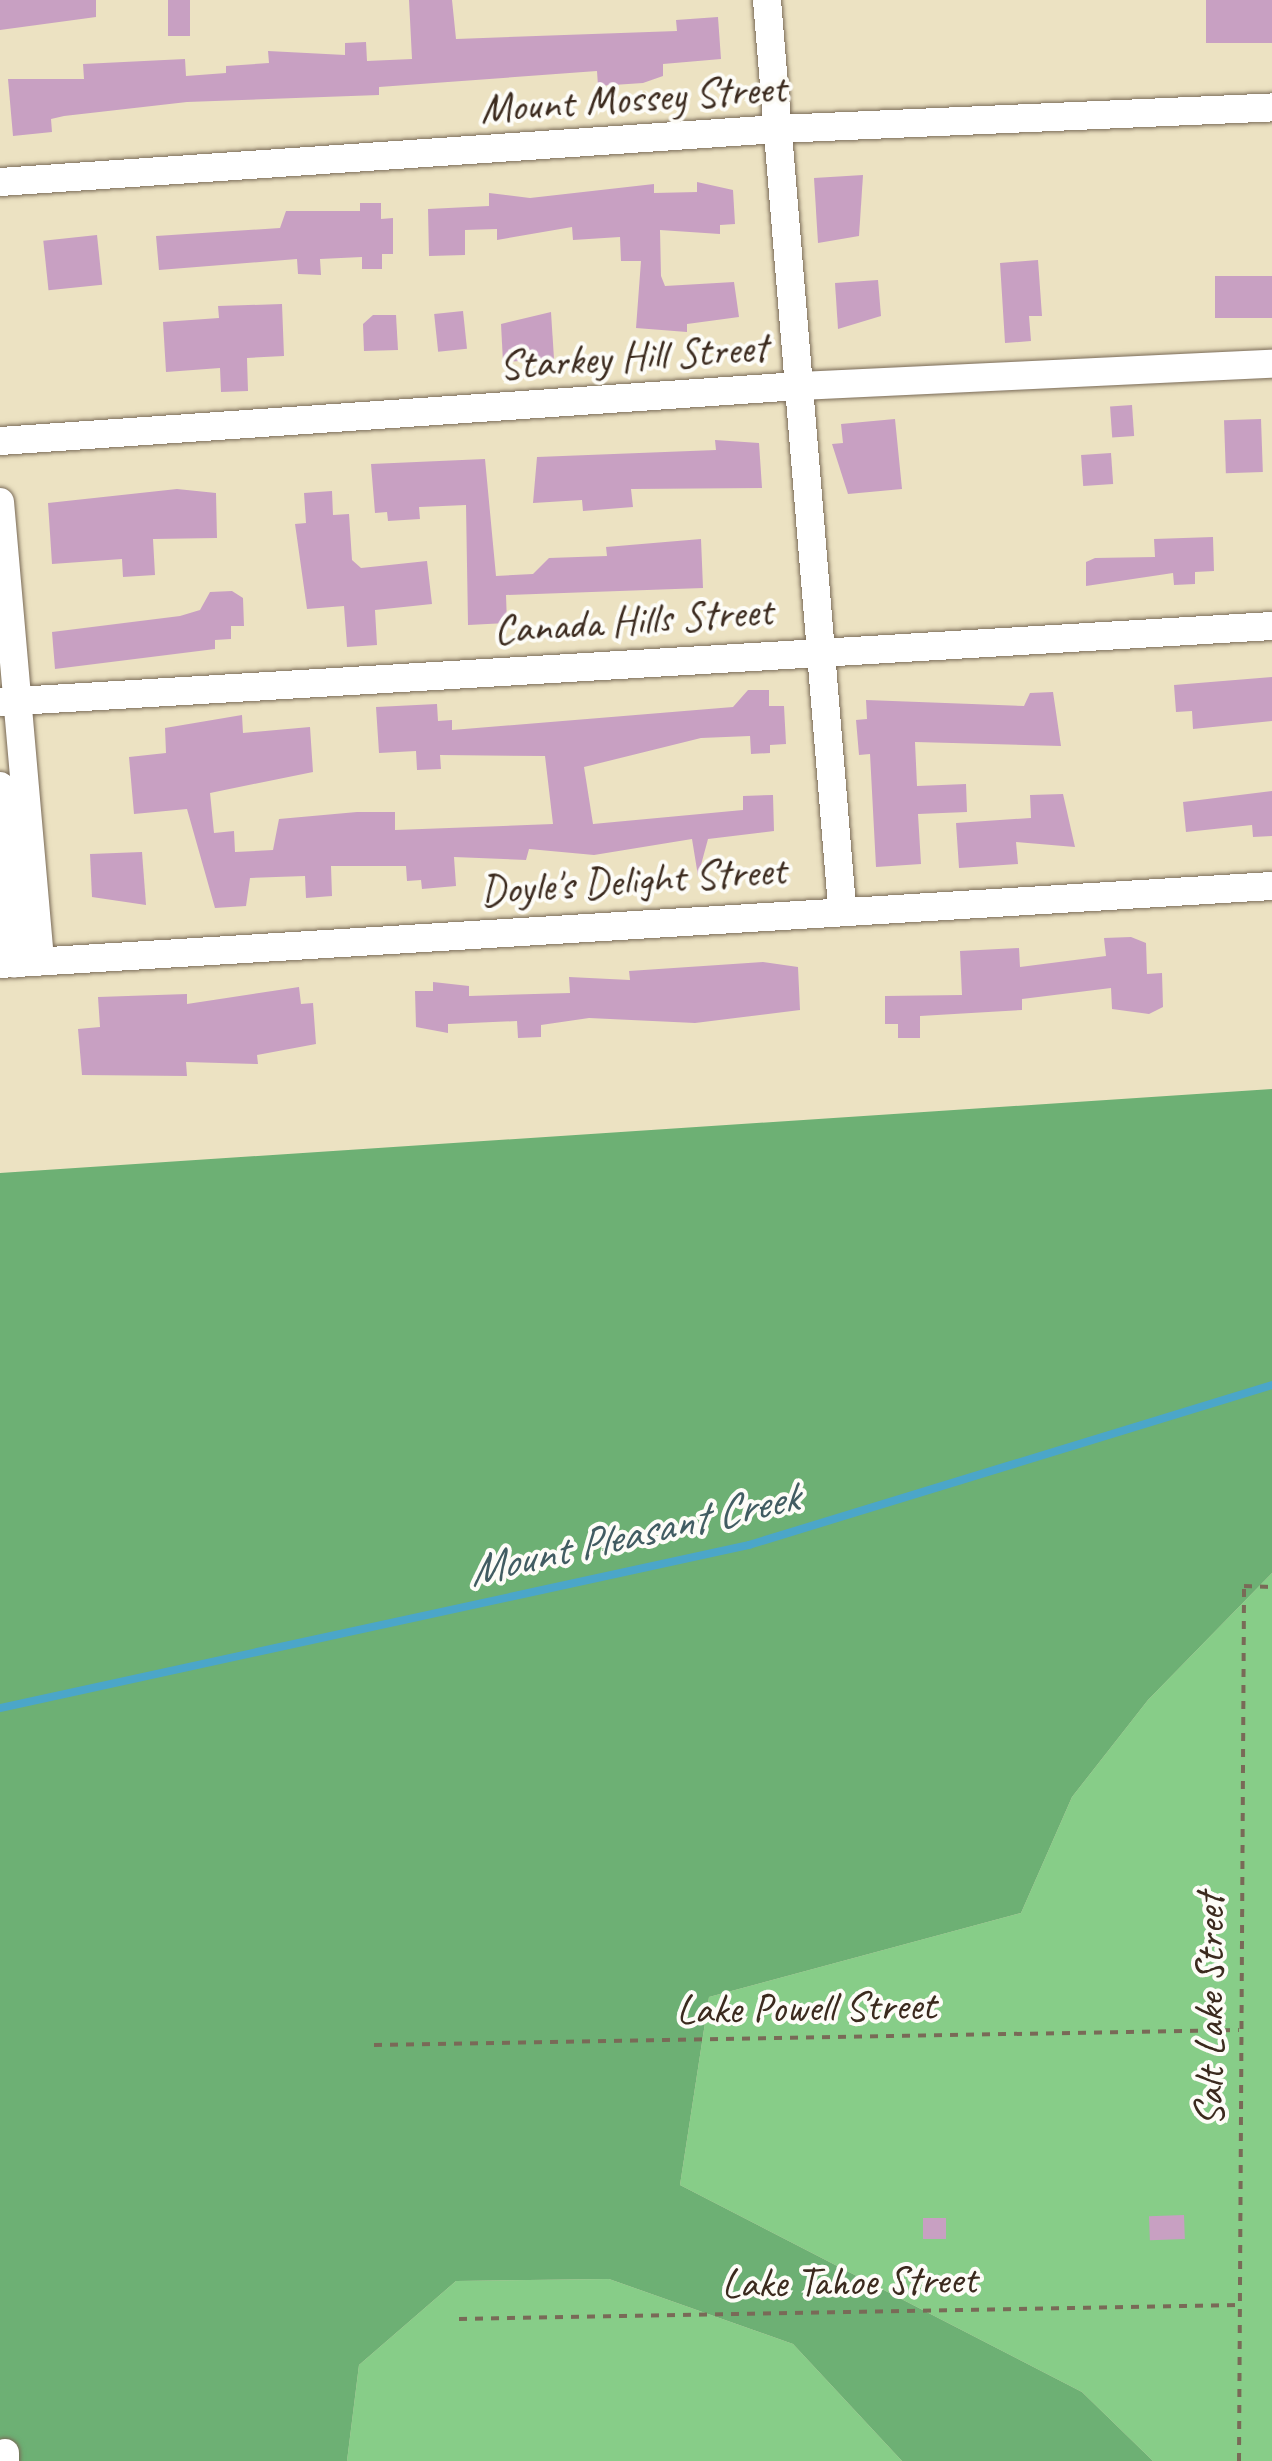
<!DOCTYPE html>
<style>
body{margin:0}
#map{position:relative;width:1272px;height:2461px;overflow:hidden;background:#ece2c2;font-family:Caveat,sans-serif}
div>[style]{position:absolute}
.green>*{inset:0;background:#87cd88}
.forest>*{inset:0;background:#6db074}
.stream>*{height:8px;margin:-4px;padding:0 4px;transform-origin:4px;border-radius:4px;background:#4ba6c9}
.building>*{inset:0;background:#c8a0c2;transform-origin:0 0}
.path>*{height:4px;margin-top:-2px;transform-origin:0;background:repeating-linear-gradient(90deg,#796a57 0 8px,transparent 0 16px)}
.roads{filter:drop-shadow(0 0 2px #796a57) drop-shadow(0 0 2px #796a57)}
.minor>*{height:28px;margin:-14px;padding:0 14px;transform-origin:14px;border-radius:14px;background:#fff}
span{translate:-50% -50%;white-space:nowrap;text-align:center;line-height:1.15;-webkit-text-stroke:8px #fdfcf7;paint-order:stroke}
.street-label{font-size:42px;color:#3b2a1e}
.water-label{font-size:45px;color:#415c62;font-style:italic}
</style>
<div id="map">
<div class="green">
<div style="clip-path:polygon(1272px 1573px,1272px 2461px,1153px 2461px,1082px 2392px,680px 2185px,709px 1997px,1021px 1913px,1072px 1797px,1148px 1700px)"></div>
<div style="clip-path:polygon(609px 2279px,793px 2344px,902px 2461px,347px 2461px,359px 2365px,456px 2281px)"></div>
</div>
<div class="forest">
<div style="clip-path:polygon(1272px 1089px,1272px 1573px,1148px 1700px,1072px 1797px,1021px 1913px,709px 1997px,680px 2185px,1082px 2392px,1153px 2461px,902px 2461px,793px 2344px,609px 2279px,456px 2281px,359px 2365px,347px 2461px,0 2461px,0 1173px)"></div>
</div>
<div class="stream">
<div style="left:0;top:1708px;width:767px;rotate:-12.28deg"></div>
<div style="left:749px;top:1545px;width:547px;rotate:-17.01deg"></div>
</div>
<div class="building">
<div style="clip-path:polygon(0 0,96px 0,96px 17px,0 30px)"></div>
<div style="left:168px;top:0;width:22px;height:36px"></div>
<div style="clip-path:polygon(409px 0,452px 0,456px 39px,677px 31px,676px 20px,718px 17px,721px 59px,663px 64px,663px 76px,643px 83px,598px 86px,597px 71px,379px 87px,379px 95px,187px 102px,64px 116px,51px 119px,52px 132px,13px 136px,8px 79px,84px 79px,83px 64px,185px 59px,186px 76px,226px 73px,226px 66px,269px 63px,268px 51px,345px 55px,345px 43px,366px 42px,367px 61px,412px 59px)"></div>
<div style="left:1206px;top:0;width:66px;height:43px"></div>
<div style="clip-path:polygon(863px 175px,859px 236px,818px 243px,814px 178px)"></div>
<div style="clip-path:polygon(697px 182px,733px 190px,735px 224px,720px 225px,720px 234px,660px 230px,661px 276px,665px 286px,734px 282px,739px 317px,687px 324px,687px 332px,636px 328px,641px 261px,621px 261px,620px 237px,573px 240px,572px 227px,497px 240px,497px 229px,465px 230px,465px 255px,429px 256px,428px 209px,489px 206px,489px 193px,530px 198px,654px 184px,654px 193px,697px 192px)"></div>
<div style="clip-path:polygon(360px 203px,381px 203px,381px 219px,393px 218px,393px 254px,382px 254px,382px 269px,362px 269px,362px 257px,320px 259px,321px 275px,298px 274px,297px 259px,159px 270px,156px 236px,280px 228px,286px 211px,360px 211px)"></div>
<div style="left:97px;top:235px;width:50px;height:54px;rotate:84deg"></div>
<div style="clip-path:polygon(1038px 260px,1042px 316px,1029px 316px,1031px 341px,1005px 343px,1000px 263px)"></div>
<div style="left:1272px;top:276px;width:42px;height:57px;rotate:90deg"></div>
<div style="clip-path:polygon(878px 280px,881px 316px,838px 329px,835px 283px)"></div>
<div style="clip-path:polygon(282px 304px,284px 356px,247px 358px,248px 391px,221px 392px,220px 368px,166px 372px,163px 322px,219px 318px,218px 306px)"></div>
<div style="left:463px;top:311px;width:38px;height:29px;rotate:84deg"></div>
<div style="clip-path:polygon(551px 312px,554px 359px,503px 362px,501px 324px)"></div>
<div style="clip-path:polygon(373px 315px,396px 315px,398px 350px,364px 351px,363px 324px)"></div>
<div style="left:1132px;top:405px;width:31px;height:22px;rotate:86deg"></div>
<div style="clip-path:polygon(895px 419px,902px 489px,848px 494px,832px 444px,843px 443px,841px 424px)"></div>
<div style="left:1261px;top:419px;width:53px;height:37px;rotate:88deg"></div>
<div style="clip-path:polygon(715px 440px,759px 443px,762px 488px,631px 489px,633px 507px,583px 511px,582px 500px,533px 503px,537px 457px,716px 450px)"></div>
<div style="left:1111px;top:453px;width:31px;height:30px;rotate:86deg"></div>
<div style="clip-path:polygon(485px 459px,496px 576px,533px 574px,549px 558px,607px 556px,606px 547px,701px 539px,703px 588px,506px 595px,507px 623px,468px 625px,466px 505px,419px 507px,420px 519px,388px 521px,387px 512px,375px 513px,371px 464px)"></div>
<div style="clip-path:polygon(177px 489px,216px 493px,217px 538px,153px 539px,155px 575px,123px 577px,122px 559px,52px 564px,48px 503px)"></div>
<div style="clip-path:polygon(332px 491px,333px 515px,349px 514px,352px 560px,361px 568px,427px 561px,432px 604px,375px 610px,377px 645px,347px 647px,344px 606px,307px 609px,295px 524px,306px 523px,304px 493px)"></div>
<div style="clip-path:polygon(1213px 537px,1214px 571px,1195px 572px,1195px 584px,1174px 585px,1173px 573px,1086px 586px,1086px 562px,1095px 558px,1155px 557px,1154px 539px)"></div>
<div style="clip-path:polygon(232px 591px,243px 598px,244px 626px,231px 626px,231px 639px,215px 640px,215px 649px,55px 669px,52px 632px,180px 616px,200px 610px,210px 592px)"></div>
<div style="clip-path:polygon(1272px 677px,1272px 721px,1193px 729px,1192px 711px,1176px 712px,1174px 685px)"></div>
<div style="clip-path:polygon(748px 690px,769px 690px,769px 706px,784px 706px,786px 744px,770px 745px,770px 753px,751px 754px,750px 736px,701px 738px,584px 767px,593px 824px,743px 810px,743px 796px,773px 795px,774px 831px,708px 839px,698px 876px,692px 839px,594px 855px,529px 849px,526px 860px,454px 857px,456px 886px,422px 889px,421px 880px,407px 881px,406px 866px,331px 866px,332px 896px,306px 898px,305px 876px,250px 878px,246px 906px,215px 908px,187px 809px,134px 814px,129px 757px,166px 753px,165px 728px,242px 715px,243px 733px,310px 727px,313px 772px,210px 793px,214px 833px,234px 831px,235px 852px,273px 850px,279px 819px,357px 812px,395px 812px,395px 830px,553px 824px,545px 756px,440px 755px,441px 769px,417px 770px,416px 751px,379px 753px,376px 707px,437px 704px,438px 721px,452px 720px,452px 730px,733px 707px)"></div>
<div style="clip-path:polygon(1053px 692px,1061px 746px,915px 742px,917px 786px,966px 784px,967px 812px,918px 814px,921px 864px,876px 867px,870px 754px,859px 755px,856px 720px,867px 719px,866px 700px,1024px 706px,1030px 693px)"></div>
<div style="clip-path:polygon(1272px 791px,1272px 836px,1253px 837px,1252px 825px,1186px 832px,1183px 802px)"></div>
<div style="clip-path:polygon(1063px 794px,1075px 847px,1016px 842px,1018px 864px,959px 868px,956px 823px,1031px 818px,1030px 795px)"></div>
<div style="clip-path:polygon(142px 852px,146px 905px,92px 897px,90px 854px)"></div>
<div style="clip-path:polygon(1131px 937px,1146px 943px,1147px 974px,1162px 973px,1163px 1007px,1149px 1014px,1112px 1009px,1111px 988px,1022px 999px,1022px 1010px,920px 1016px,920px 1038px,898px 1038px,898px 1024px,885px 1024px,885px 996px,962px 995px,960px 951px,1019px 948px,1020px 967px,1106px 956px,1104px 938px)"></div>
<div style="clip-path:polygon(763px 962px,798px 967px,800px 1010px,695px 1023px,589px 1018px,541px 1025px,541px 1037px,518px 1038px,517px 1021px,448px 1024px,448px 1033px,416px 1027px,415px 991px,433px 991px,433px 982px,469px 986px,469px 996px,570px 993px,569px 977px,630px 980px,629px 971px)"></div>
<div style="clip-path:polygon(299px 987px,301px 1004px,313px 1003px,316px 1044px,257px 1055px,258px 1064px,186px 1062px,187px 1076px,82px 1075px,78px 1029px,100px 1027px,98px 997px,187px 994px,187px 1004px)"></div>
<div style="left:1184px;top:2215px;width:24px;height:35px;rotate:88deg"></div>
<div style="left:923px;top:2218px;width:23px;height:21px"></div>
</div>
<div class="path">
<div style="left:374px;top:2045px;width:865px;rotate:-0.99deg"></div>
<div style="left:459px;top:2319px;width:780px;rotate:-1.03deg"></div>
<div style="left:1239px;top:2461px;width:875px;rotate:-89.67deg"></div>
<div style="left:1244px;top:1586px;width:28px;rotate:2deg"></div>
</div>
<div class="roads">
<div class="minor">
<div style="left:767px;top:0;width:910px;rotate:85.27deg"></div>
<div style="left:0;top:182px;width:780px;rotate:-3.9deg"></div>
<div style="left:778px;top:129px;width:494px;rotate:-2.5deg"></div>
<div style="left:0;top:441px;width:800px;rotate:-3.94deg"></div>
<div style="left:798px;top:386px;width:475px;rotate:-2.7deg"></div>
<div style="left:0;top:502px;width:461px;rotate:85deg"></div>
<div style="left:0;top:702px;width:1274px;rotate:-3.42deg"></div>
<div style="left:0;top:786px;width:178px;rotate:85.5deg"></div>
<div style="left:0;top:964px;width:1274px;rotate:-3.51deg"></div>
<div style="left:5px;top:2453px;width:8px;rotate:90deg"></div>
</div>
</div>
<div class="street-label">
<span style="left:633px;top:99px;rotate:-4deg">Mount Mossey Street</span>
<span style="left:633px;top:357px;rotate:-4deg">Starkey Hill Street</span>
<span style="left:633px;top:621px;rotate:-4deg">Canada Hills Street</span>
<span style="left:633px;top:881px;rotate:-4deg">Doyle's Delight Street</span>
<span style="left:806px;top:2008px;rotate:-1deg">Lake Powell Street</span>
<span style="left:1210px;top:2010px;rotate:-90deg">Salt Lake Street</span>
<span style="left:849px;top:2282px;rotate:-1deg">Lake Tahoe Street</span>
</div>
<div class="water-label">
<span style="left:633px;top:1534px;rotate:-13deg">Mount Pleasant Creek</span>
</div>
</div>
